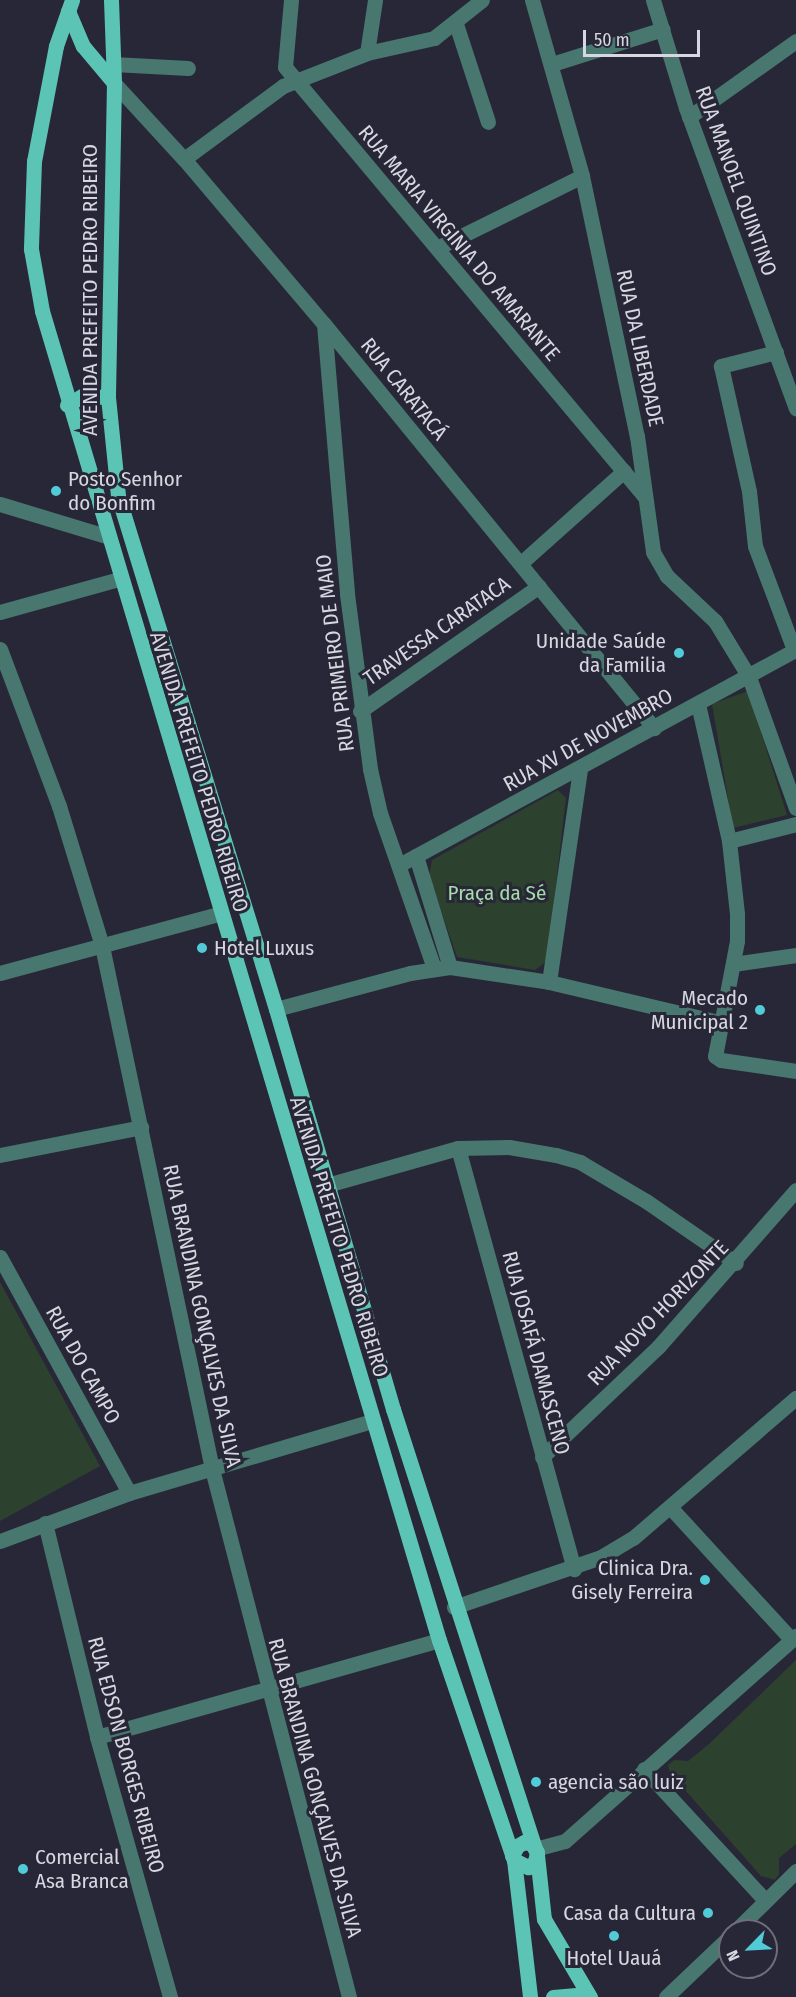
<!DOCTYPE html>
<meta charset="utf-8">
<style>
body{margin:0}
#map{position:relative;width:796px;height:1997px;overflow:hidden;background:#282737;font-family:"Fira Sans Condensed",sans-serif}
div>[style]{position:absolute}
.green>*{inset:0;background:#2d412f}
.minor>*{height:15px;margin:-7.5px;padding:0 7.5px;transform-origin:7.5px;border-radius:7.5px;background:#48776f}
.major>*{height:15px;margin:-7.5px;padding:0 7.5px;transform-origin:7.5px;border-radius:7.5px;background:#5cc4b5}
.dots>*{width:16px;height:16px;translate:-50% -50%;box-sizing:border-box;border:3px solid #282737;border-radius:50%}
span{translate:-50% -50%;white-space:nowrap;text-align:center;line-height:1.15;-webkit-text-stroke:6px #282737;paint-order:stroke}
.street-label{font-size:21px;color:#d7d7e1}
.poi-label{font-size:21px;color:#d7d7e1}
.left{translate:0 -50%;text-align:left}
.right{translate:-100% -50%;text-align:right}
.park-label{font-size:21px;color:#a6dcac}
.north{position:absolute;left:718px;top:1919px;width:60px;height:60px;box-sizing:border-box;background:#282737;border:2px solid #6e6d7b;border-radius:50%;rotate:246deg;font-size:16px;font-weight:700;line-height:24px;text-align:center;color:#d7d7e1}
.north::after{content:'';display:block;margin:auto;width:21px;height:27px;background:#52cbd8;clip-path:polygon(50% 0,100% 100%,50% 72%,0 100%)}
.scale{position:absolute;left:583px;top:30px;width:117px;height:27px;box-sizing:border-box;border:3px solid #d7d7e1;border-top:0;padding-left:8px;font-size:18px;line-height:21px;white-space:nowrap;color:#d7d7e1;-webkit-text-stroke:4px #282737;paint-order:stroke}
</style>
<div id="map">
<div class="green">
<div style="clip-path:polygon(748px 691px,787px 815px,733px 828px,712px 704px)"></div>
<div style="clip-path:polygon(558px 790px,566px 798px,547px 961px,535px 970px,457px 957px,429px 876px,432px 860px)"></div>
<div style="clip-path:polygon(0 1282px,100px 1466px,0 1521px)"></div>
<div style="clip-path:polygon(796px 1660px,796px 1844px,779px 1858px,779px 1874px,775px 1880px,761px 1876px,670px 1773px,668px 1765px,674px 1760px,688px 1761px,709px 1744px)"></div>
</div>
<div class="minor">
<div style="left:291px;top:0;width:67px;rotate:95.1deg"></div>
<div style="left:285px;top:67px;width:561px;rotate:50.06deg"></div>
<div style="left:532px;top:0;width:183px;rotate:74.1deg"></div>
<div style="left:582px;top:176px;width:266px;rotate:78.1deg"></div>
<div style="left:637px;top:436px;width:117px;rotate:82.1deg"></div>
<div style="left:653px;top:552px;width:28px;rotate:60deg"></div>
<div style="left:667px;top:576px;width:66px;rotate:43.2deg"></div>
<div style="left:715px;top:621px;width:66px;rotate:58.7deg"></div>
<div style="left:749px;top:677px;width:139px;rotate:70.3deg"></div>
<div style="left:653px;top:0;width:113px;rotate:73deg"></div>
<div style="left:686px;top:108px;width:320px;rotate:69.9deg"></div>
<div style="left:456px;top:24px;width:103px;rotate:71.9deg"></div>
<div style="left:367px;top:53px;width:54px;rotate:-81.4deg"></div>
<div style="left:113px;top:64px;width:75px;rotate:3.1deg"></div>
<div style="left:552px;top:64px;width:116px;rotate:-17.5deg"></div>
<div style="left:114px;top:83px;width:103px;rotate:47.4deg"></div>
<div style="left:184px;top:159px;width:216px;rotate:49.7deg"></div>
<div style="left:324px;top:324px;width:522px;rotate:50.76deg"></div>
<div style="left:689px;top:117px;width:131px;rotate:-35.4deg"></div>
<div style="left:184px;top:159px;width:123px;rotate:-36.4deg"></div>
<div style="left:283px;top:86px;width:90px;rotate:-21.4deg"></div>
<div style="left:367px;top:53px;width:69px;rotate:-12.6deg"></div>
<div style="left:434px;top:38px;width:61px;rotate:-38.4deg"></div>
<div style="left:437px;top:248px;width:162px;rotate:-26.4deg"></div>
<div style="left:324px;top:324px;width:271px;rotate:85.1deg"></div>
<div style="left:347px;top:594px;width:177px;rotate:82.5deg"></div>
<div style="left:370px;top:769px;width:45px;rotate:77.2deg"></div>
<div style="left:380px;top:813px;width:164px;rotate:70.8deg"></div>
<div style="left:776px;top:352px;width:57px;rotate:165.7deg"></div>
<div style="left:721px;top:366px;width:128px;rotate:77.4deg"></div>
<div style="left:749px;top:491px;width:55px;rotate:83.8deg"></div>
<div style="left:755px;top:546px;width:111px;rotate:69.4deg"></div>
<div style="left:0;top:504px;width:111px;rotate:16.8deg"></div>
<div style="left:521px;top:563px;width:138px;rotate:-41.8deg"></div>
<div style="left:0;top:612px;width:123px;rotate:-15.5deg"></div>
<div style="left:0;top:649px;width:168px;rotate:69.4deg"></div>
<div style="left:59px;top:806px;width:146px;rotate:72.9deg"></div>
<div style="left:102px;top:946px;width:534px;rotate:78.12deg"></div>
<div style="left:212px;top:1469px;width:545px;rotate:75.45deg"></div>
<div style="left:698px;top:704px;width:140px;rotate:77.2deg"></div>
<div style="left:729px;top:841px;width:73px;rotate:83.7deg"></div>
<div style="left:737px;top:914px;width:27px;rotate:90deg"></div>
<div style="left:737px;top:941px;width:117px;rotate:100.8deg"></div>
<div style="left:715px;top:1056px;width:7px;rotate:34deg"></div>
<div style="left:721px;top:1060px;width:76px;rotate:8.3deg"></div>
<div style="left:360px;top:711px;width:218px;rotate:-34.9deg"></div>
<div style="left:729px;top:841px;width:69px;rotate:-14.2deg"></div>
<div style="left:416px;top:856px;width:116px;rotate:73deg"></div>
<div style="left:399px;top:865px;width:452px;rotate:-28.5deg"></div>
<div style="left:733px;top:964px;width:64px;rotate:-8.1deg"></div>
<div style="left:0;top:973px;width:227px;rotate:-15.1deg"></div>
<div style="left:549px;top:982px;width:215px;rotate:-81.7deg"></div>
<div style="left:276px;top:1009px;width:139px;rotate:-15deg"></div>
<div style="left:410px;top:973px;width:40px;rotate:-8.5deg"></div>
<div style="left:450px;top:967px;width:100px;rotate:8.6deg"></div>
<div style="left:549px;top:982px;width:174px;rotate:13.3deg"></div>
<div style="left:458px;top:1148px;width:437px;rotate:74.6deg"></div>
<div style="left:0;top:1155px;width:144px;rotate:-11.2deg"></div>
<div style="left:327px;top:1185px;width:136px;rotate:-15.8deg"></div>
<div style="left:458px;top:1148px;width:51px;rotate:-1.1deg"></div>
<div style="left:509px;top:1147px;width:48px;rotate:9.7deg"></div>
<div style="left:556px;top:1155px;width:25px;rotate:16deg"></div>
<div style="left:580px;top:1162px;width:77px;rotate:30.6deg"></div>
<div style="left:646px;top:1201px;width:109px;rotate:34.6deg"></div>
<div style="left:0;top:1257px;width:269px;rotate:61.3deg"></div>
<div style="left:542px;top:1457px;width:160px;rotate:-43.5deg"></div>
<div style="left:658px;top:1347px;width:209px;rotate:-48.7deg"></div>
<div style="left:670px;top:1507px;width:180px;rotate:47.5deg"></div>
<div style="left:45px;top:1523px;width:220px;rotate:76.3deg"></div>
<div style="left:97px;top:1737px;width:270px;rotate:74.3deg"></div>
<div style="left:0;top:1541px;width:138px;rotate:-20.4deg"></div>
<div style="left:129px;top:1493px;width:253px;rotate:-16.5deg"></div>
<div style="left:454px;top:1607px;width:155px;rotate:-18.8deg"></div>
<div style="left:601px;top:1557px;width:37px;rotate:-31deg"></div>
<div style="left:633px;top:1538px;width:215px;rotate:-40.7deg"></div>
<div style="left:97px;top:1737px;width:355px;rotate:-15.8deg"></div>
<div style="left:644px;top:1769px;width:178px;rotate:47.3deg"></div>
<div style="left:535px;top:1849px;width:31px;rotate:-15deg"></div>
<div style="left:565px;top:1841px;width:309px;rotate:-41.6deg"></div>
<div style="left:735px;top:1931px;width:86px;rotate:-44.5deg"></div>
<div style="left:666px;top:1997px;width:88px;rotate:-43.6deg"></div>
</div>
<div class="major">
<div style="left:72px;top:0;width:49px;rotate:109.2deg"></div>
<div style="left:56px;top:46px;width:117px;rotate:100.8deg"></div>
<div style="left:34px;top:161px;width:88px;rotate:92deg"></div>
<div style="left:31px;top:249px;width:63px;rotate:79.9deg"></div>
<div style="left:42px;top:311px;width:1387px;rotate:73.37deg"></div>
<div style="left:439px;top:1640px;width:232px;rotate:71.2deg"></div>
<div style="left:514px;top:1860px;width:16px;rotate:27deg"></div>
<div style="left:528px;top:1867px;width:9px;rotate:-36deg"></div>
<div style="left:535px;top:1862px;width:10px;rotate:-79deg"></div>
<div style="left:537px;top:1852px;width:9px;rotate:-122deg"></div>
<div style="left:532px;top:1844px;width:8px;rotate:-166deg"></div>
<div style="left:524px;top:1842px;width:8px;rotate:150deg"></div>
<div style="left:517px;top:1846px;width:11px;rotate:117deg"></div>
<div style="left:111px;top:0;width:83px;rotate:87.9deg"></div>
<div style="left:114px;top:83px;width:314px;rotate:91.1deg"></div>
<div style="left:108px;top:397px;width:100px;rotate:84.2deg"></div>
<div style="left:118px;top:496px;width:537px;rotate:72.88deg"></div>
<div style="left:276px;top:1009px;width:417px;rotate:73.7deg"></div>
<div style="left:393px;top:1409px;width:462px;rotate:72.1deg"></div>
<div style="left:68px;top:11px;width:38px;rotate:67deg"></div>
<div style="left:83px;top:46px;width:48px;rotate:50deg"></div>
<div style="left:67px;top:405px;width:17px;rotate:-31deg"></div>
<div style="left:82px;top:396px;width:26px;rotate:2deg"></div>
<div style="left:537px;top:1855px;width:64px;rotate:83.8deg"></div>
<div style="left:544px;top:1919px;width:91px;rotate:59.5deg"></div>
<div style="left:514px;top:1860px;width:138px;rotate:83.3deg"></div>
<div style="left:553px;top:1997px;width:35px;rotate:-5deg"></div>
</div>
<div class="dots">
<div style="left:56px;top:491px;background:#52cbd8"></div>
<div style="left:679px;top:653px;background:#52cbd8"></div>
<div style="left:202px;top:948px;background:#52cbd8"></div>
<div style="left:760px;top:1010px;background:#52cbd8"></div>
<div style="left:705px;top:1580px;background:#52cbd8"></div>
<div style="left:536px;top:1782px;background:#52cbd8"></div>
<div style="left:23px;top:1869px;background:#52cbd8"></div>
<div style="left:708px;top:1913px;background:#52cbd8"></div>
<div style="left:614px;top:1936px;background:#52cbd8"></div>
</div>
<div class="street-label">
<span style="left:736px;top:181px;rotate:70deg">RUA MANOEL QUINTINO</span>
<span style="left:459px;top:243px;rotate:50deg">RUA MARIA VIRGINIA DO AMARANTE</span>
<span style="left:90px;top:290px;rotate:-90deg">AVENIDA PREFEITO PEDRO RIBEIRO</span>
<span style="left:640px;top:348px;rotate:78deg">RUA DA LIBERDADE</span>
<span style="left:404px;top:389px;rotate:51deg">RUA CARATACÁ</span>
<span style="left:437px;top:631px;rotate:-35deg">TRAVESSA CARATACA</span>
<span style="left:335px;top:653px;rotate:-97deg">RUA PRIMEIRO DE MAIO</span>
<span style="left:588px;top:740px;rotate:-29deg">RUA XV DE NOVEMBRO</span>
<span style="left:199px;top:772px;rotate:73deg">AVENIDA PREFEITO PEDRO RIBEIRO</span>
<span style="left:339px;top:1237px;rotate:73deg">AVENIDA PREFEITO PEDRO RIBEIRO</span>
<span style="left:658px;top:1313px;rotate:-46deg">RUA NOVO HORIZONTE</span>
<span style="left:202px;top:1316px;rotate:78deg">RUA BRANDINA GONÇALVES DA SILVA</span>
<span style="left:536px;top:1353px;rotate:75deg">RUA JOSAFÁ DAMASCENO</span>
<span style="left:83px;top:1365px;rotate:61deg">RUA DO CAMPO</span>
<span style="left:126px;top:1755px;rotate:75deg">RUA EDSON BORGES RIBEIRO</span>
<span style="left:315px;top:1788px;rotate:75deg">RUA BRANDINA GONÇALVES DA SILVA</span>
</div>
<div class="poi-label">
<span class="left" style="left:68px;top:491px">Posto Senhor<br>do Bonfim</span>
<span class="right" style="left:666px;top:653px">Unidade Saúde<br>da Familia</span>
<span class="left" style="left:214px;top:948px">Hotel Luxus</span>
<span class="right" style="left:748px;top:1010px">Mecado<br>Municipal 2</span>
<span class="right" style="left:693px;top:1580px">Clinica Dra.<br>Gisely Ferreira</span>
<span class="left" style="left:548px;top:1782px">agencia são luiz</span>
<span class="left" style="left:35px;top:1869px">Comercial<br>Asa Branca</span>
<span class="right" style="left:696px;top:1913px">Casa da Cultura</span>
<span style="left:614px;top:1958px">Hotel Uauá</span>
</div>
<div class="park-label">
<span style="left:497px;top:893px">Praça da Sé</span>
</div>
<div class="north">N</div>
<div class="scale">50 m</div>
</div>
